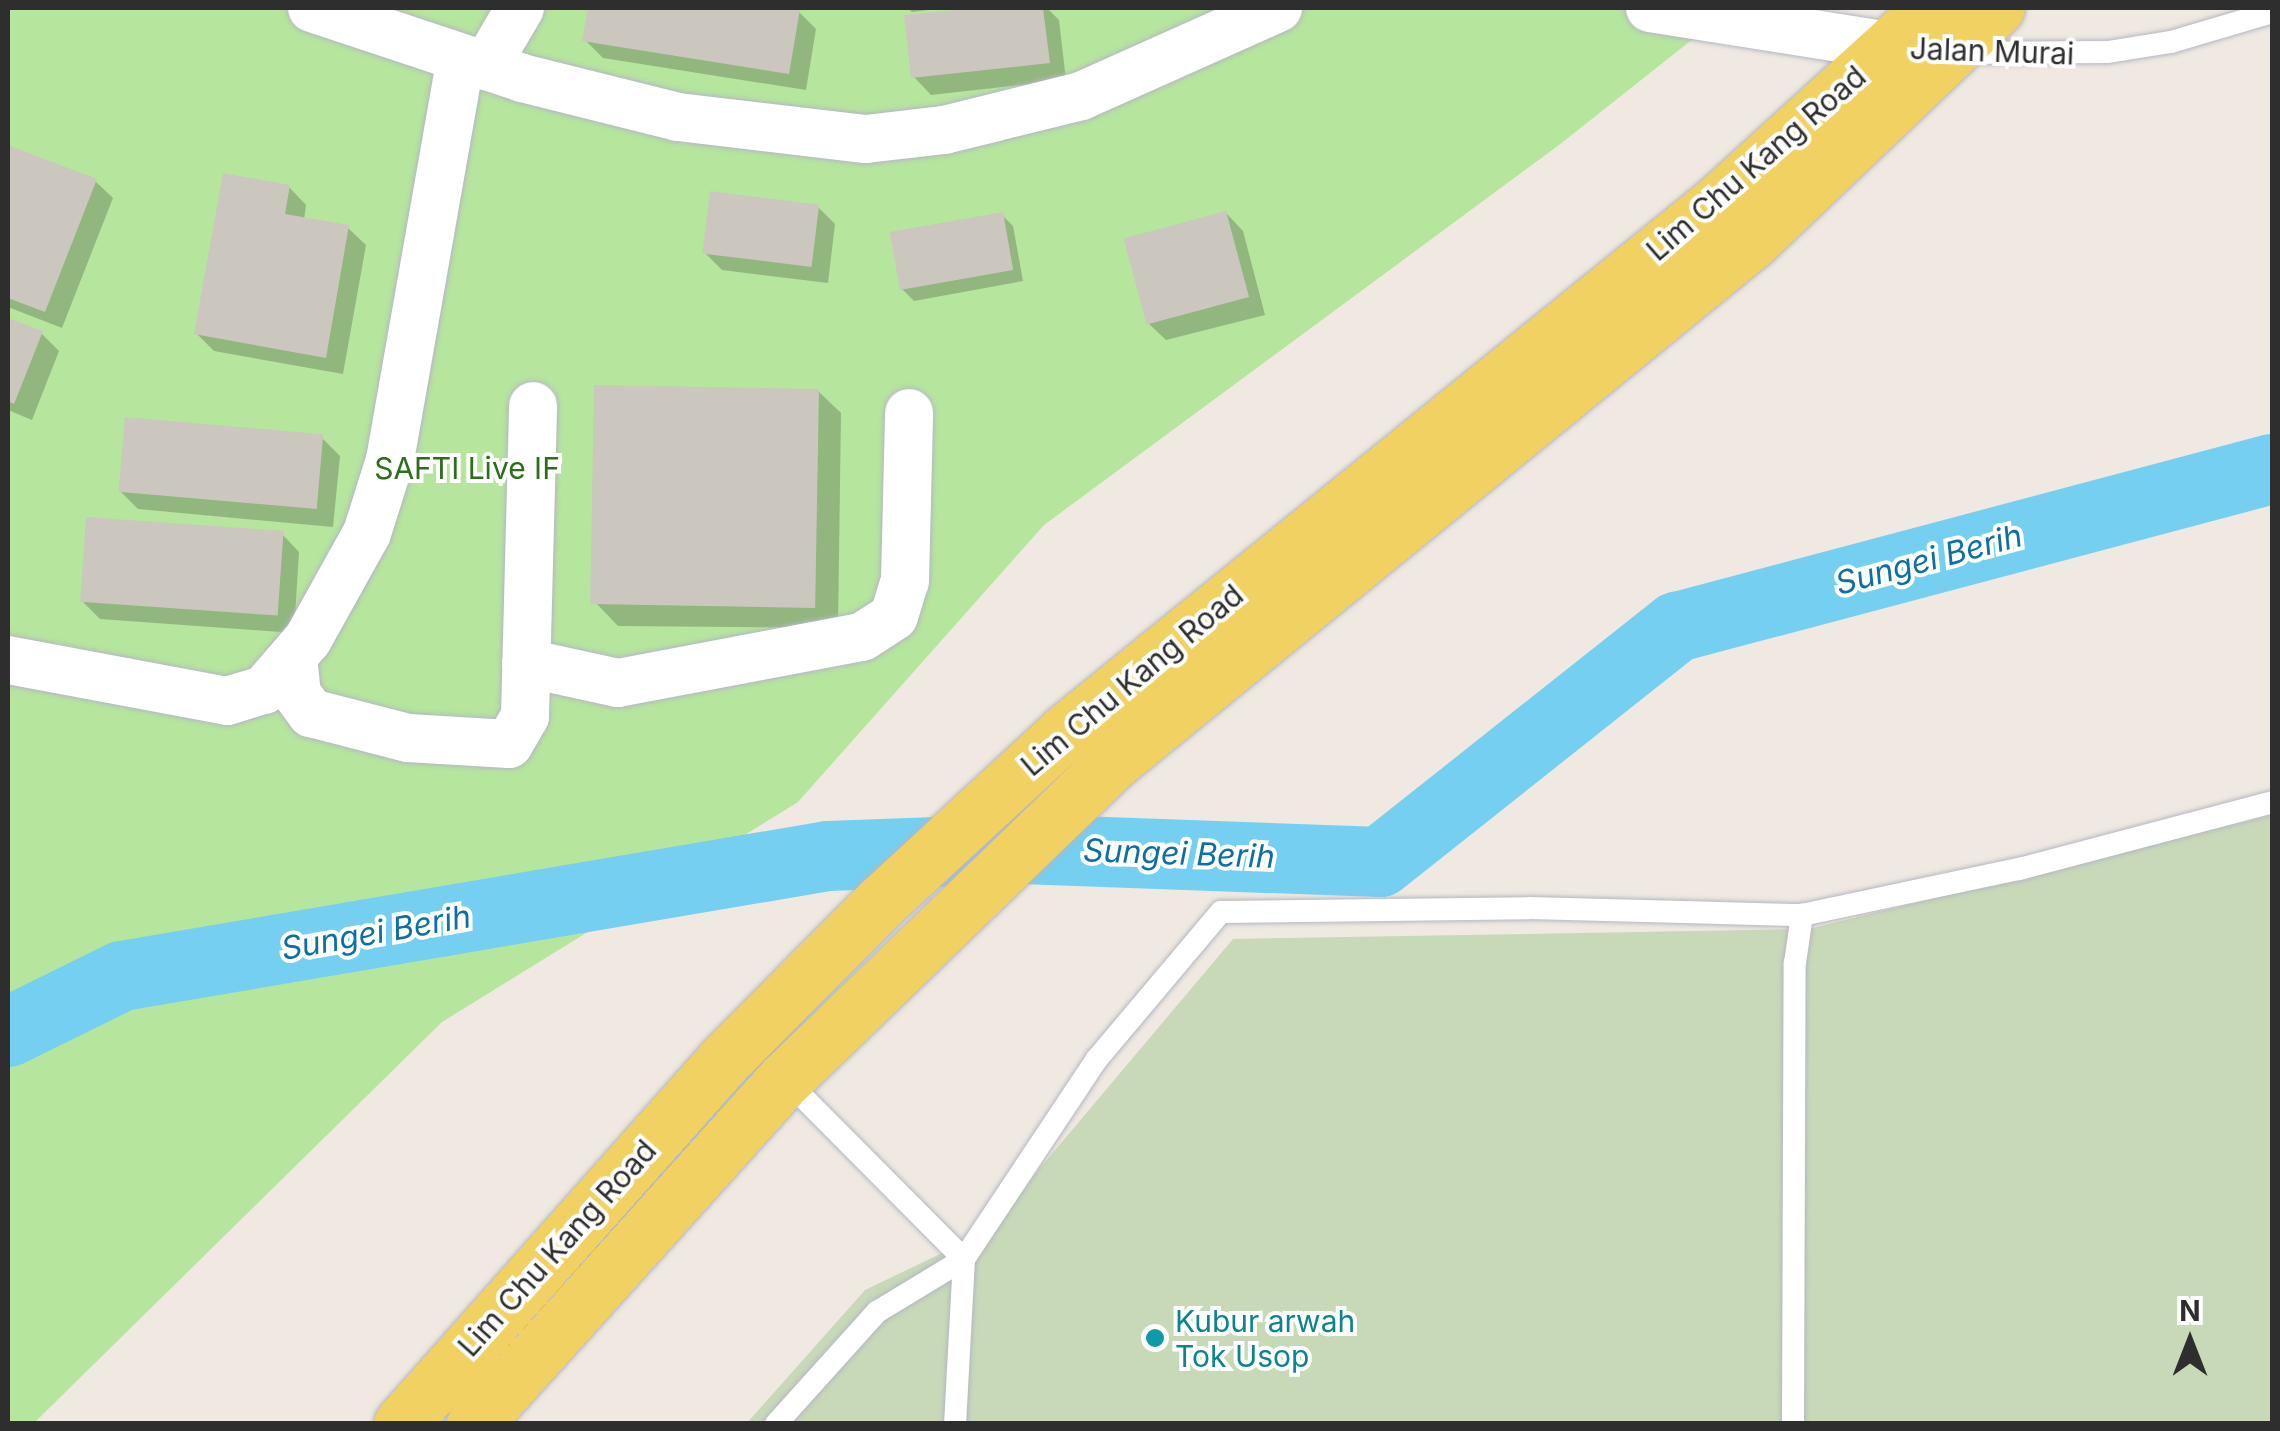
<!DOCTYPE html>
<style>
body{margin:0}
#map{position:relative;width:2280px;height:1431px;overflow:hidden;background:#efe9e1;font-family:Inter,sans-serif}
div>[style]{position:absolute}
.green>*{inset:0;background:#b6e59e}
.cemetery>*{inset:0;background:#c8d9b8}
.shadow>*{inset:0;background:#0003}
.river>*{height:70px;margin:-35px;padding:0 35px;transform-origin:35px;border-radius:35px;background:#75cff0}
.building>*{inset:0;background:#cbc7bf;transform-origin:0 0}
.roads{filter:drop-shadow(0 0 2px #b4b7c1) drop-shadow(0 0 2px #b4b7c1)}
.lane>*{height:22px;margin:-11px;padding:0 11px;transform-origin:11px;border-radius:11px;background:#fff}
.street>*{height:48px;margin:-24px;padding:0 24px;transform-origin:24px;border-radius:24px;background:#fff}
.primary>*{height:55px;margin:-27.5px;padding:0 27.5px;transform-origin:27.5px;border-radius:27.5px;background:#f2d163}
.dots>*{width:28px;height:28px;translate:-50% -50%;box-sizing:border-box;border:5px solid #fff;border-radius:50%}
span{translate:-50% -50%;white-space:nowrap;text-align:center;line-height:1.15;-webkit-text-stroke:8px #fff;paint-order:stroke}
.street-label{font-size:30px;color:#2e2e2e}
.park-label{font-size:30px;color:#2c6e1b}
.culture-label{font-size:30px;color:#0d838f}
.left{translate:0 -50%;text-align:left}
.water-label{font-size:32px;color:#0d6fa3;font-style:italic}
.frame{position:absolute;inset:0;border:10px solid #2e2e2e;pointer-events:none}
.north{position:absolute;left:2140px;top:1291px;width:100px;height:100px;-webkit-text-stroke:8px #fff;paint-order:stroke;rotate:0deg;font-size:28px;font-weight:700;line-height:40px;text-align:center;color:#2e2e2e}
.north::after{content:'';display:block;margin:auto;width:35px;height:45px;background:#2e2e2e;clip-path:polygon(50% 0,100% 100%,50% 72%,0 100%)}
</style>
<div id="map">
<div class="green">
<div style="clip-path:polygon(8px 8px,1732px 8px,1559px 145px,1044px 525px,798px 802px,442px 1022px,34px 1423px,8px 1424px)"></div>
</div>
<div class="cemetery">
<div style="clip-path:polygon(2272px 815px,2272px 1423px,746px 1424px,865px 1290px,986px 1232px,1233px 939px,1809px 929px)"></div>
</div>
<div class="shadow">
<div style="clip-path:polygon(590px 8px,798px 11px,816px 29px,806px 90px,603px 58px,585px 40px)"></div>
<div style="clip-path:polygon(907px 8px,945px 8px,912px 12px)"></div>
<div style="clip-path:polygon(996px 8px,1047px 8px,1059px 20px,1066px 80px,931px 95px,914px 77px,907px 18px)"></div>
<div style="clip-path:polygon(8px 147px,95px 181px,113px 198px,62px 328px,8px 307px)"></div>
<div style="clip-path:polygon(289px 187px,306px 205px,304px 220px,348px 228px,366px 245px,343px 374px,214px 351px,197px 334px)"></div>
<div style="clip-path:polygon(817px 206px,835px 224px,828px 283px,722px 270px,704px 252px)"></div>
<div style="clip-path:polygon(1226px 213px,1243px 231px,1265px 315px,1166px 340px,1148px 323px)"></div>
<div style="clip-path:polygon(1002px 215px,1013px 226px,1023px 281px,914px 301px,902px 289px)"></div>
<div style="clip-path:polygon(8px 320px,41px 333px,59px 351px,32px 420px,8px 410px)"></div>
<div style="clip-path:polygon(817px 390px,841px 413px,838px 628px,618px 626px,595px 602px)"></div>
<div style="clip-path:polygon(322px 438px,340px 456px,333px 527px,138px 509px,120px 491px)"></div>
<div style="clip-path:polygon(282px 534px,299px 552px,294px 633px,100px 619px,82px 601px)"></div>
</div>
<div class="river">
<div style="left:8px;top:1032px;width:127px;rotate:-26.2deg"></div>
<div style="left:122px;top:976px;width:716px;rotate:-9.65deg"></div>
<div style="left:828px;top:856px;width:195px;rotate:-2.1deg"></div>
<div style="left:1023px;top:849px;width:357px;rotate:2.1deg"></div>
<div style="left:1380px;top:862px;width:379px;rotate:-38.4deg"></div>
<div style="left:1677px;top:627px;width:616px;rotate:-14.87deg"></div>
</div>
<div class="building">
<div style="clip-path:polygon(588px 8px,800px 9px,789px 74px,582px 41px)"></div>
<div style="clip-path:polygon(974px 8px,1043px 8px,1050px 63px,911px 78px,904px 15px)"></div>
<div style="clip-path:polygon(8px 145px,97px 179px,45px 312px,8px 298px)"></div>
<div style="clip-path:polygon(223px 173px,290px 185px,285px 214px,349px 225px,326px 358px,194px 334px)"></div>
<div style="left:710px;top:191px;width:110px;height:63px;rotate:7deg"></div>
<div style="left:1226px;top:211px;width:89px;height:106px;rotate:75deg"></div>
<div style="left:1003px;top:212px;width:59px;height:115px;rotate:80deg"></div>
<div style="clip-path:polygon(8px 318px,43px 331px,14px 404px,8px 401px)"></div>
<div style="left:594px;top:385px;width:225px;height:219px;rotate:1deg"></div>
<div style="left:125px;top:417px;width:199px;height:75px;rotate:5deg"></div>
<div style="left:86px;top:517px;width:198px;height:85px;rotate:4deg"></div>
</div>
<div class="roads">
<div class="lane">
<div style="left:1956px;top:53px;width:152px;rotate:-0.4deg"></div>
<div style="left:2108px;top:52px;width:64px;rotate:-9deg"></div>
<div style="left:2171px;top:42px;width:105px;rotate:-16.5deg"></div>
<div style="left:785px;top:1079px;width:254px;rotate:45.2deg"></div>
<div style="left:964px;top:1259px;width:165px;rotate:93.1deg"></div>
<div style="left:776px;top:1424px;width:151px;rotate:-48deg"></div>
<div style="left:877px;top:1312px;width:102px;rotate:-31.3deg"></div>
<div style="left:964px;top:1259px;width:240px;rotate:-56.4deg"></div>
<div style="left:1097px;top:1059px;width:192px;rotate:-49.9deg"></div>
<div style="left:1221px;top:912px;width:308px;rotate:-0.7deg"></div>
<div style="left:1529px;top:908px;width:273px;rotate:1.5deg"></div>
<div style="left:1802px;top:915px;width:222px;rotate:-12deg"></div>
<div style="left:2019px;top:869px;width:262px;rotate:-14.8deg"></div>
<div style="left:1793px;top:1424px;width:461px;rotate:-89.8deg"></div>
<div style="left:1795px;top:963px;width:49px;rotate:-81.7deg"></div>
</div>
<div class="street">
<div style="left:312px;top:8px;width:221px;rotate:18.4deg"></div>
<div style="left:522px;top:78px;width:161px;rotate:14deg"></div>
<div style="left:678px;top:117px;width:189px;rotate:6.7deg"></div>
<div style="left:866px;top:139px;width:79px;rotate:-6.6deg"></div>
<div style="left:944px;top:130px;width:141px;rotate:-13.9deg"></div>
<div style="left:1081px;top:96px;width:216px;rotate:-24.1deg"></div>
<div style="left:1650px;top:8px;width:269px;rotate:9deg"></div>
<div style="left:486px;top:66px;width:67px;rotate:-59.6deg"></div>
<div style="left:293px;top:657px;width:37px;rotate:84deg"></div>
<div style="left:297px;top:694px;width:24px;rotate:54deg"></div>
<div style="left:311px;top:713px;width:100px;rotate:14.5deg"></div>
<div style="left:408px;top:738px;width:101px;rotate:3.4deg"></div>
<div style="left:509px;top:744px;width:32px;rotate:-60deg"></div>
<div style="left:525px;top:716px;width:310px;rotate:-88.5deg"></div>
<div style="left:8px;top:660px;width:223px;rotate:10.6deg"></div>
<div style="left:227px;top:701px;width:39px;rotate:-17deg"></div>
<div style="left:264px;top:690px;width:67px;rotate:-49.2deg"></div>
<div style="left:308px;top:639px;width:121px;rotate:-60.9deg"></div>
<div style="left:367px;top:533px;width:77px;rotate:-72.5deg"></div>
<div style="left:390px;top:460px;width:408px;rotate:-80deg"></div>
<div style="left:526px;top:663px;width:94px;rotate:12.3deg"></div>
<div style="left:618px;top:683px;width:248px;rotate:-10.7deg"></div>
<div style="left:862px;top:637px;width:38px;rotate:-33deg"></div>
<div style="left:894px;top:616px;width:37px;rotate:-73deg"></div>
<div style="left:905px;top:581px;width:168px;rotate:-88.6deg"></div>
</div>
<div class="primary">
<div style="left:401px;top:1424px;width:485px;rotate:-48.4deg"></div>
<div style="left:723px;top:1061px;width:224px;rotate:-45.2deg"></div>
<div style="left:881px;top:902px;width:252px;rotate:-42.7deg"></div>
<div style="left:1066px;top:731px;width:838px;rotate:-39.04deg"></div>
<div style="left:1717px;top:203px;width:290px;rotate:-42.3deg"></div>
<div style="left:474px;top:1424px;width:464px;rotate:-48deg"></div>
<div style="left:785px;top:1079px;width:455px;rotate:-44deg"></div>
<div style="left:1112px;top:763px;width:826px;rotate:-39.2deg"></div>
<div style="left:1752px;top:241px;width:338px;rotate:-43.6deg"></div>
</div>
</div>
<div class="dots">
<div style="left:1155px;top:1338px;background:#0f9aa8"></div>
</div>
<div class="street-label">
<span style="left:1992px;top:51px;rotate:2deg">Jalan Murai</span>
<span style="left:1756px;top:163px;rotate:-41deg">Lim Chu Kang Road</span>
<span style="left:1132px;top:680px;rotate:-40deg">Lim Chu Kang Road</span>
<span style="left:557px;top:1248px;rotate:-48deg">Lim Chu Kang Road</span>
</div>
<div class="park-label">
<span style="left:467px;top:468px">SAFTI Live IF</span>
</div>
<div class="culture-label">
<span class="left" style="left:1175px;top:1338px">Kubur arwah<br>Tok Usop</span>
</div>
<div class="water-label">
<span style="left:1929px;top:560px;rotate:-15deg">Sungei Berih</span>
<span style="left:1179px;top:854px;rotate:2deg">Sungei Berih</span>
<span style="left:376px;top:933px;rotate:-10deg">Sungei Berih</span>
</div>
<div class="frame"></div>
<div class="north">N</div>
</div>
